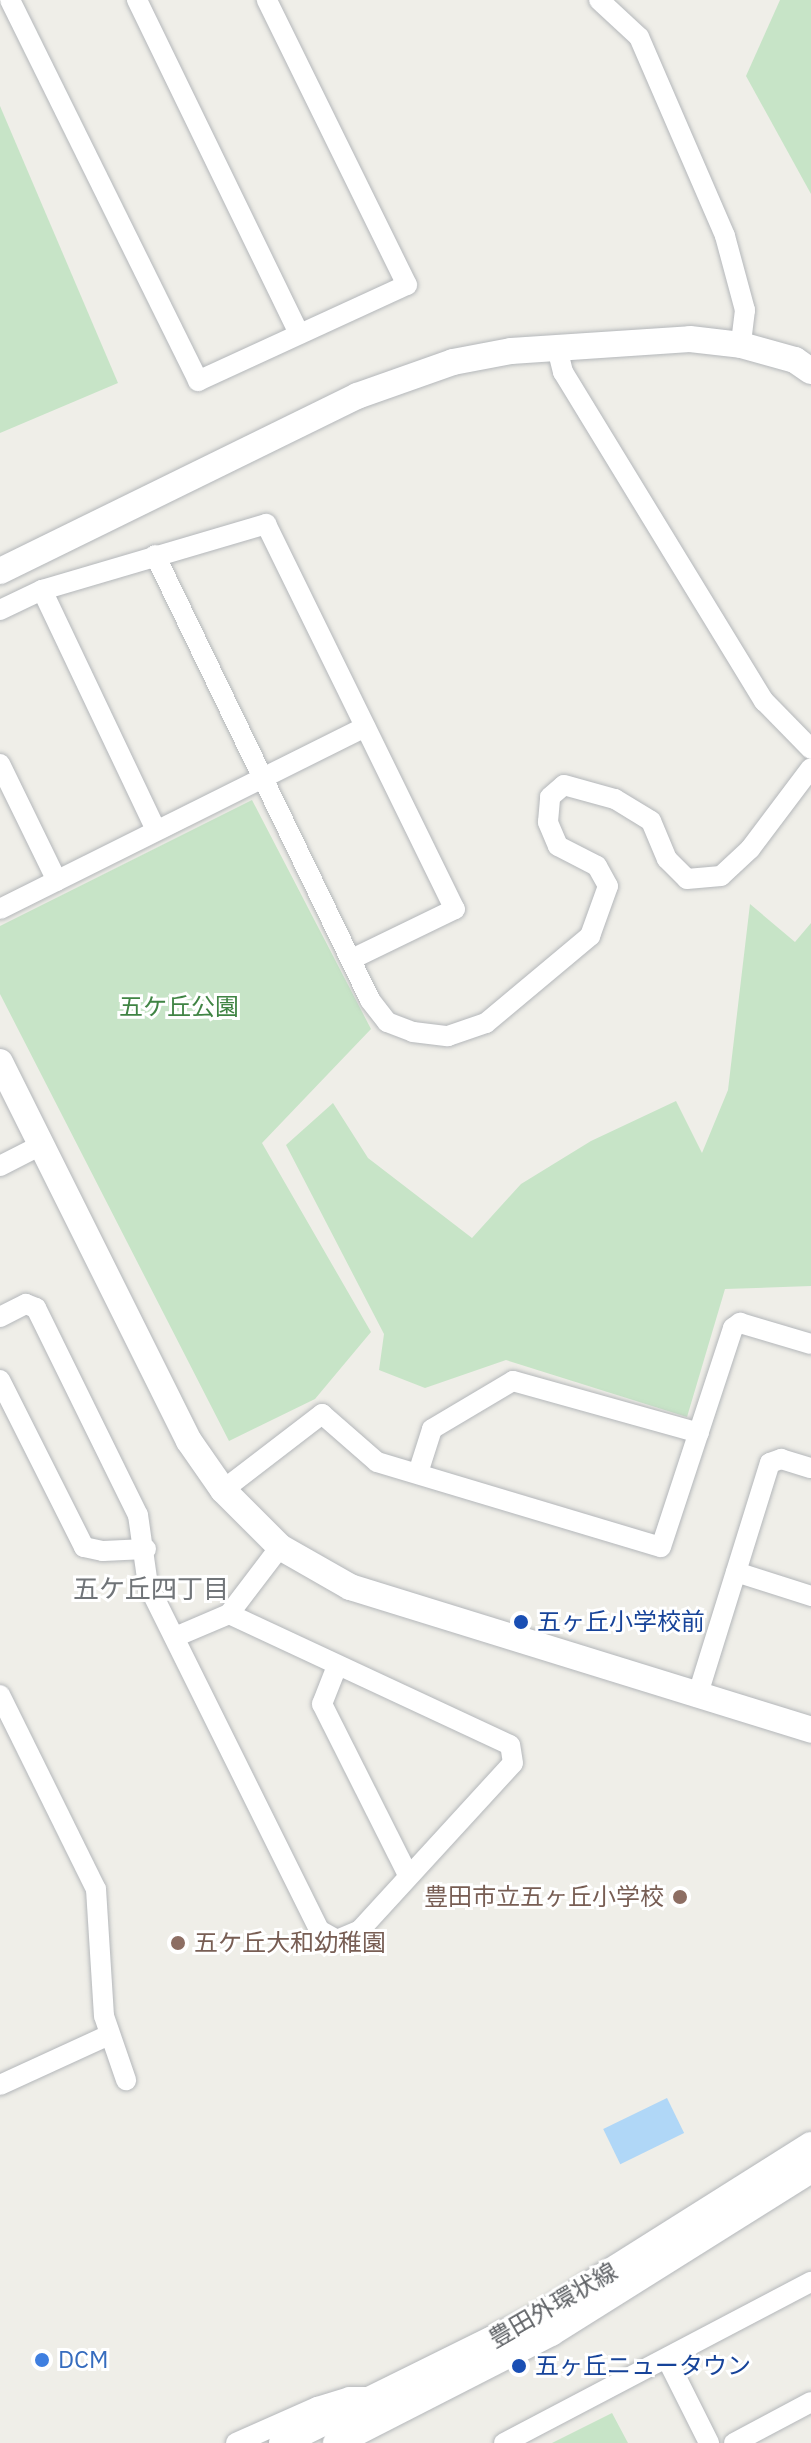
<!DOCTYPE html>
<meta charset="utf-8">
<style>
body{margin:0}
#map{position:relative;width:811px;height:2443px;overflow:hidden;background:#efeee8;font-family:"IBM Plex Sans","Noto Sans JP",sans-serif}
div>[style]{position:absolute}
.green>*{inset:0;background:#c7e4c7}
.water>*{inset:0;background:#b0d7f7;transform-origin:0 0}
.roads{filter:drop-shadow(0 0 2px #b4b7ba) drop-shadow(0 0 2px #b4b7ba)}
.minor>*{height:20px;margin:-10px;padding:0 10px;transform-origin:10px;border-radius:10px;background:#fff}
.tertiary>*{height:26px;margin:-13px;padding:0 13px;transform-origin:13px;border-radius:13px;background:#fff}
.dots>*{width:22px;height:22px;translate:-50% -50%;box-sizing:border-box;border:4px solid #fff;border-radius:50%}
span{translate:-50% -50%;white-space:nowrap;text-align:center;line-height:1.15;-webkit-text-stroke:6px #fff;paint-order:stroke}
.park-label{font-size:24px;color:#408444}
.transit-label{font-size:24px;color:#164399}
.left{translate:0 -50%;text-align:left}
.education-label{font-size:24px;color:#785e54}
.right{translate:-100% -50%;text-align:right}
.street-label{font-size:24px;color:#5f6266}
.shop-label{font-size:24px;color:#366cbe}
.neighbourhood-label{font-size:26px;color:#707478}
</style>
<div id="map">
<div class="green">
<div style="clip-path:polygon(780px 0,811px 0,811px 194px,746px 76px)"></div>
<div style="clip-path:polygon(0 106px,118px 383px,0 433px)"></div>
<div style="clip-path:polygon(252px 800px,371px 1029px,262px 1143px,371px 1332px,315px 1399px,229px 1441px,0 994px,0 926px)"></div>
<div style="clip-path:polygon(750px 904px,795px 942px,811px 923px,811px 1286px,725px 1289px,687px 1417px,506px 1360px,425px 1388px,379px 1370px,384px 1334px,286px 1145px,333px 1103px,368px 1158px,472px 1238px,521px 1184px,591px 1141px,676px 1101px,702px 1153px,728px 1090px)"></div>
<div style="clip-path:polygon(612px 2413px,628px 2443px,552px 2443px)"></div>
</div>
<div class="water">
<div style="left:667px;top:2098px;width:39px;height:71px;rotate:64deg"></div>
</div>
<div class="roads">
<div class="minor">
<div style="left:10px;top:0;width:425px;rotate:63.7deg"></div>
<div style="left:198px;top:381px;width:230px;rotate:-24.7deg"></div>
<div style="left:407px;top:285px;width:318px;rotate:-116.2deg"></div>
<div style="left:137px;top:0;width:371px;rotate:64.1deg"></div>
<div style="left:599px;top:0;width:54px;rotate:42.8deg"></div>
<div style="left:639px;top:37px;width:217px;rotate:66.6deg"></div>
<div style="left:725px;top:236px;width:77px;rotate:74.9deg"></div>
<div style="left:745px;top:310px;width:35px;rotate:97deg"></div>
<div style="left:557px;top:348px;width:25px;rotate:76deg"></div>
<div style="left:563px;top:372px;width:386px;rotate:58.6deg"></div>
<div style="left:764px;top:701px;width:67px;rotate:45.6deg"></div>
<div style="left:155px;top:555px;width:494px;rotate:64.2deg"></div>
<div style="left:370px;top:1000px;width:28px;rotate:52deg"></div>
<div style="left:387px;top:1022px;width:28px;rotate:21deg"></div>
<div style="left:413px;top:1032px;width:35px;rotate:7deg"></div>
<div style="left:448px;top:1036px;width:40px;rotate:-18.9deg"></div>
<div style="left:486px;top:1023px;width:136px;rotate:-39.9deg"></div>
<div style="left:590px;top:936px;width:53px;rotate:-70.2deg"></div>
<div style="left:608px;top:886px;width:23px;rotate:-119deg"></div>
<div style="left:597px;top:866px;width:44px;rotate:-152.9deg"></div>
<div style="left:558px;top:846px;width:26px;rotate:-113deg"></div>
<div style="left:548px;top:822px;width:25px;rotate:-85deg"></div>
<div style="left:550px;top:797px;width:18px;rotate:-41deg"></div>
<div style="left:564px;top:785px;width:53px;rotate:15.4deg"></div>
<div style="left:615px;top:799px;width:42px;rotate:31.4deg"></div>
<div style="left:651px;top:821px;width:41px;rotate:67.2deg"></div>
<div style="left:667px;top:859px;width:28px;rotate:45deg"></div>
<div style="left:687px;top:879px;width:34px;rotate:-5deg"></div>
<div style="left:721px;top:876px;width:40px;rotate:-43deg"></div>
<div style="left:750px;top:849px;width:101px;rotate:-53deg"></div>
<div style="left:42px;top:590px;width:266px;rotate:64.6deg"></div>
<div style="left:0;top:610px;width:47px;rotate:-25.5deg"></div>
<div style="left:42px;top:590px;width:234px;rotate:-16.4deg"></div>
<div style="left:266px;top:524px;width:429px;rotate:63.9deg"></div>
<div style="left:455px;top:909px;width:114px;rotate:154.1deg"></div>
<div style="left:0;top:764px;width:130px;rotate:64deg"></div>
<div style="left:0;top:909px;width:408px;rotate:-26.5deg"></div>
<div style="left:0;top:1166px;width:46px;rotate:-27.1deg"></div>
<div style="left:0;top:1317px;width:29px;rotate:-27deg"></div>
<div style="left:26px;top:1304px;width:11px;rotate:22deg"></div>
<div style="left:36px;top:1308px;width:231px;rotate:63.8deg"></div>
<div style="left:138px;top:1515px;width:71px;rotate:81.9deg"></div>
<div style="left:148px;top:1585px;width:385px;rotate:63.6deg"></div>
<div style="left:319px;top:1930px;width:21px;rotate:29deg"></div>
<div style="left:337px;top:1940px;width:25px;rotate:-23deg"></div>
<div style="left:360px;top:1930px;width:226px;rotate:-47.5deg"></div>
<div style="left:513px;top:1763px;width:18px;rotate:-99deg"></div>
<div style="left:510px;top:1745px;width:310px;rotate:-155deg"></div>
<div style="left:229px;top:1614px;width:59px;rotate:156.9deg"></div>
<div style="left:0;top:1380px;width:187px;rotate:63.3deg"></div>
<div style="left:84px;top:1547px;width:19px;rotate:12deg"></div>
<div style="left:103px;top:1551px;width:43px;rotate:-2.7deg"></div>
<div style="left:418px;top:1473px;width:46px;rotate:-72.3deg"></div>
<div style="left:432px;top:1429px;width:94px;rotate:-30.7deg"></div>
<div style="left:513px;top:1381px;width:193px;rotate:15.6deg"></div>
<div style="left:223px;top:1490px;width:125px;rotate:-37.5deg"></div>
<div style="left:322px;top:1414px;width:73px;rotate:41.1deg"></div>
<div style="left:377px;top:1462px;width:296px;rotate:16.7deg"></div>
<div style="left:661px;top:1547px;width:231px;rotate:-71.8deg"></div>
<div style="left:733px;top:1328px;width:9px;rotate:-36deg"></div>
<div style="left:740px;top:1323px;width:74px;rotate:16.5deg"></div>
<div style="left:736px;top:1572px;width:79px;rotate:17.7deg"></div>
<div style="left:229px;top:1614px;width:84px;rotate:-52.7deg"></div>
<div style="left:337px;top:1666px;width:41px;rotate:111.5deg"></div>
<div style="left:322px;top:1704px;width:191px;rotate:63.3deg"></div>
<div style="left:0;top:1695px;width:216px;rotate:63.7deg"></div>
<div style="left:96px;top:1889px;width:127px;rotate:86.4deg"></div>
<div style="left:104px;top:2016px;width:68px;rotate:71deg"></div>
<div style="left:697px;top:1697px;width:245px;rotate:-72.7deg"></div>
<div style="left:770px;top:1463px;width:12px;rotate:-20deg"></div>
<div style="left:781px;top:1459px;width:31px;rotate:17deg"></div>
<div style="left:0;top:2085px;width:118px;rotate:-24.6deg"></div>
<div style="left:667px;top:2359px;width:94px;rotate:63.4deg"></div>
<div style="left:236px;top:2443px;width:89px;rotate:-24deg"></div>
<div style="left:317px;top:2407px;width:34px;rotate:-17deg"></div>
<div style="left:349px;top:2397px;width:18px"></div>
<div style="left:504px;top:2443px;width:347px;rotate:-27.7deg"></div>
<div style="left:734px;top:2443px;width:87px;rotate:-28deg"></div>
</div>
<div class="tertiary">
<div style="left:0;top:571px;width:398px;rotate:-26.1deg"></div>
<div style="left:357px;top:396px;width:102px;rotate:-19.5deg"></div>
<div style="left:453px;top:362px;width:59px;rotate:-10.7deg"></div>
<div style="left:511px;top:351px;width:179px;rotate:-3.8deg"></div>
<div style="left:690px;top:339px;width:51px;rotate:6.7deg"></div>
<div style="left:741px;top:345px;width:56px;rotate:15.5deg"></div>
<div style="left:795px;top:360px;width:19px;rotate:35deg"></div>
<div style="left:0;top:1062px;width:424px;rotate:63.5deg"></div>
<div style="left:189px;top:1441px;width:60px;rotate:55.2deg"></div>
<div style="left:223px;top:1490px;width:81px;rotate:45deg"></div>
<div style="left:280px;top:1547px;width:81px;rotate:29.7deg"></div>
<div style="left:350px;top:1587px;width:483px;rotate:17.2deg"></div>
<div style="left:282px;top:2443px;width:289px;rotate:-26.3deg"></div>
<div style="left:541px;top:2315px;width:319px;rotate:-32.2deg"></div>
<div style="left:336px;top:2443px;width:242px;rotate:-27.1deg"></div>
<div style="left:551px;top:2333px;width:307px;rotate:-32.1deg"></div>
</div>
</div>
<div class="dots">
<div style="left:521px;top:1622px;background:#1a4fb4"></div>
<div style="left:680px;top:1897px;background:#8d6e63"></div>
<div style="left:178px;top:1943px;background:#8d6e63"></div>
<div style="left:42px;top:2360px;background:#3f7fe0"></div>
<div style="left:519px;top:2366px;background:#1a4fb4"></div>
</div>
<div class="park-label">
<span style="left:179px;top:1007px">五ケ丘公園</span>
</div>
<div class="transit-label">
<span class="left" style="left:537px;top:1622px">五ヶ丘小学校前</span>
<span class="left" style="left:535px;top:2366px">五ヶ丘ニュータウン</span>
</div>
<div class="education-label">
<span class="right" style="left:664px;top:1897px">豊田市立五ヶ丘小学校</span>
<span class="left" style="left:194px;top:1943px">五ケ丘大和幼稚園</span>
</div>
<div class="street-label">
<span style="left:553px;top:2305px;rotate:-30deg">豊田外環状線</span>
</div>
<div class="shop-label">
<span class="left" style="left:58px;top:2360px">DCM</span>
</div>
<div class="neighbourhood-label">
<span style="left:151px;top:1589px">五ケ丘四丁目</span>
</div>
</div>
